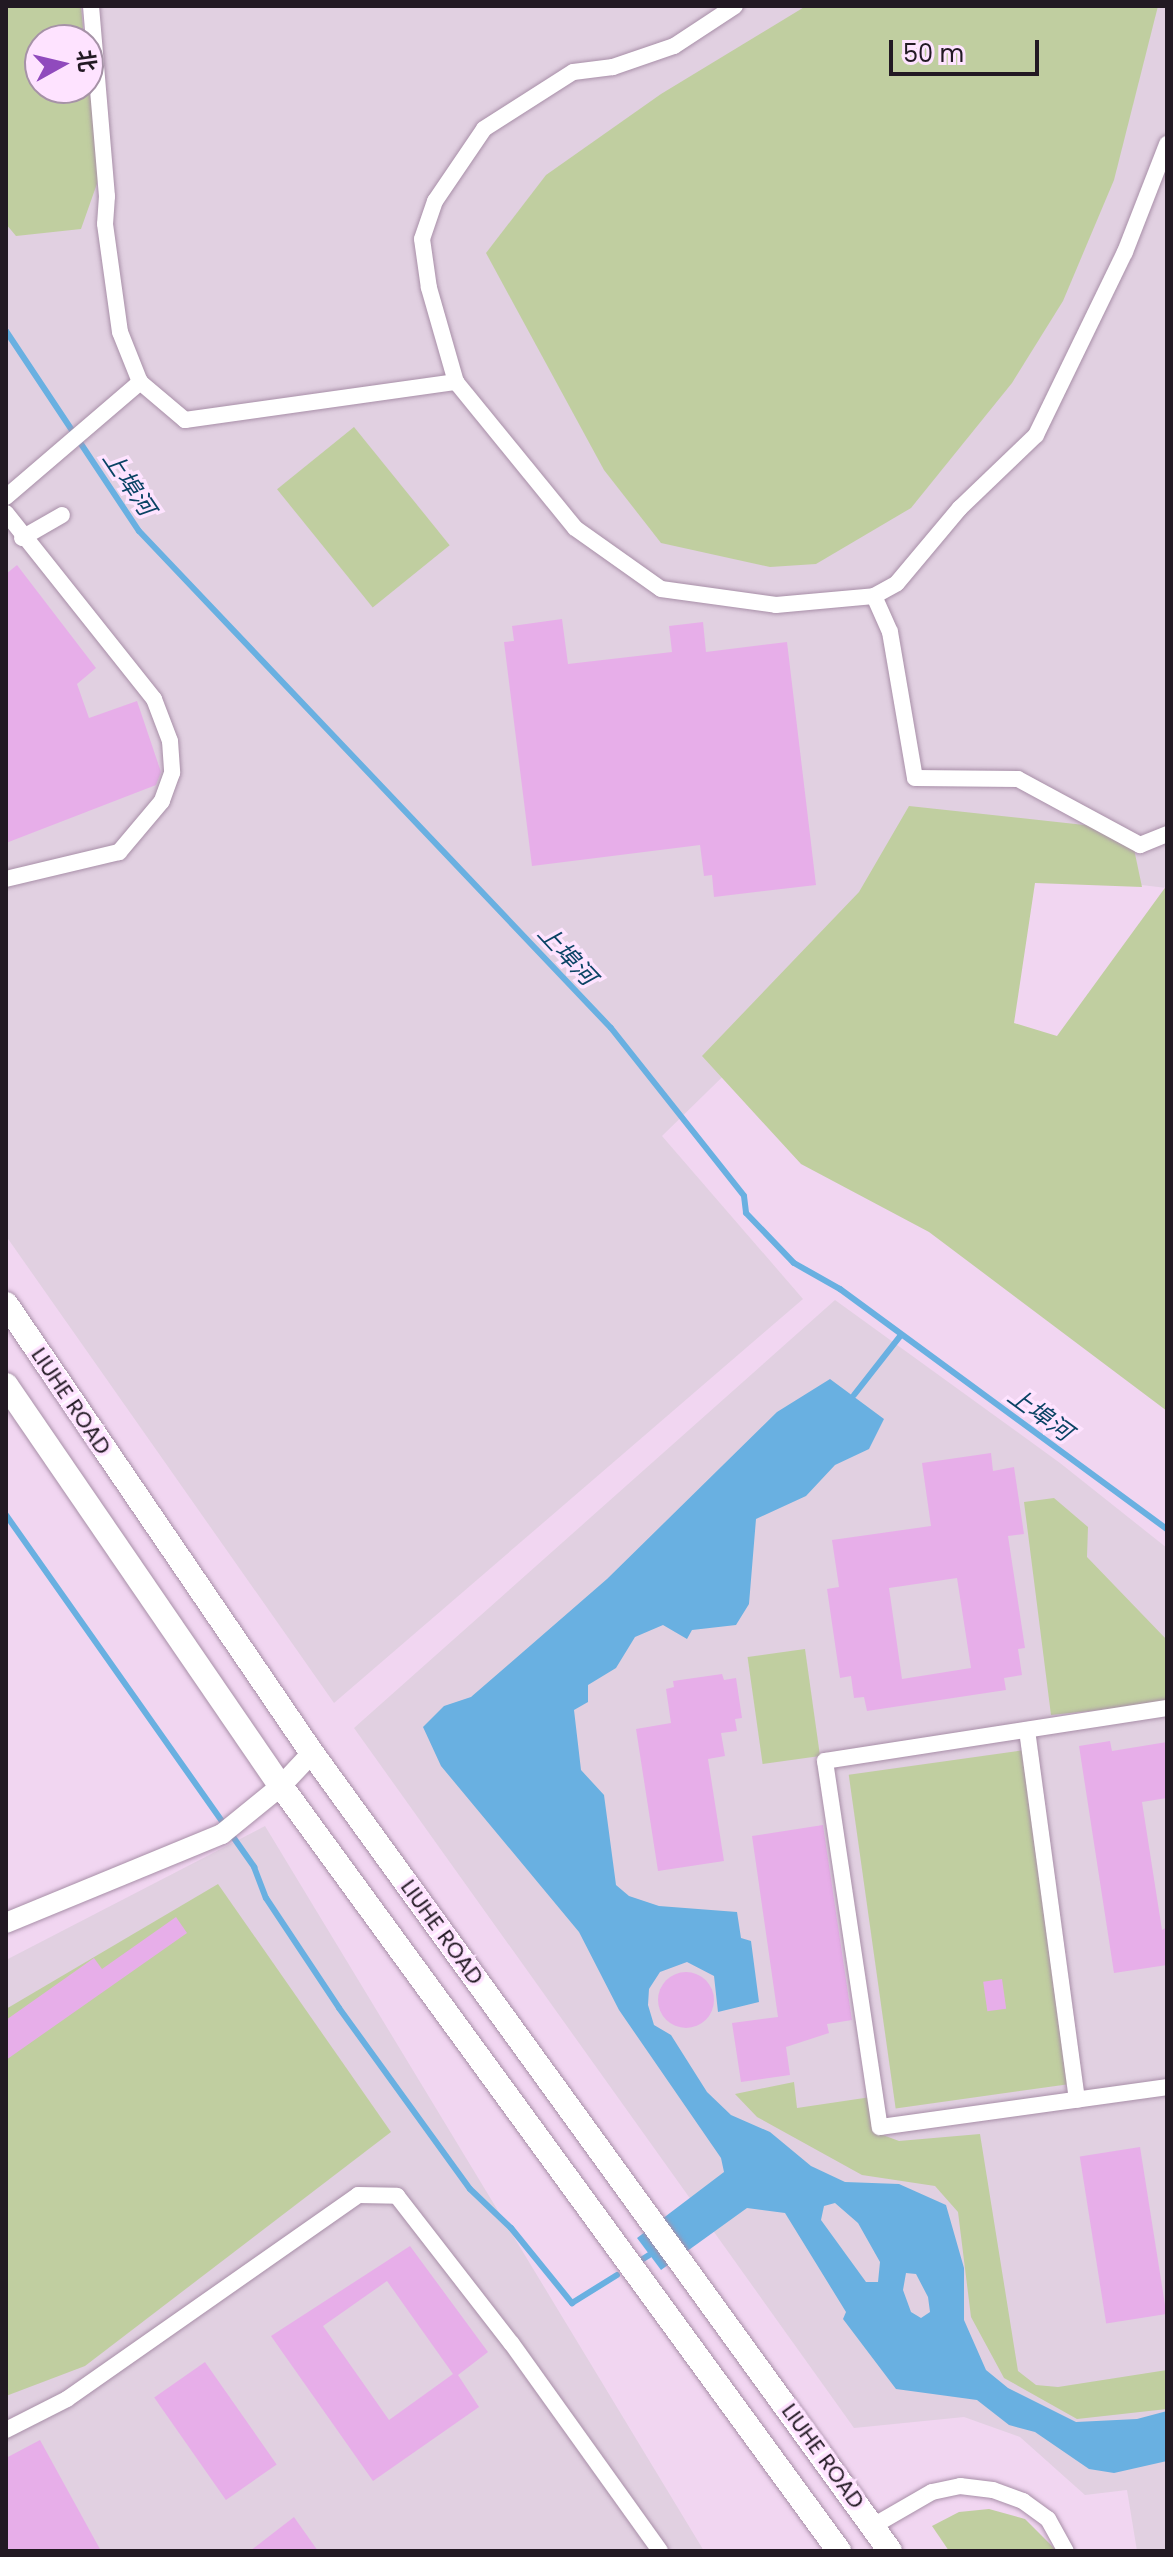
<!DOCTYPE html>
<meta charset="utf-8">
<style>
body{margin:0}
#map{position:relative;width:1173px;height:2557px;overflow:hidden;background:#f1d6f1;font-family:Poppins,"Noto Sans SC",sans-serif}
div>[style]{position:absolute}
.education>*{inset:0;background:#e1d0e1}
.green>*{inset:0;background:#c0cea0;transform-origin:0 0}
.water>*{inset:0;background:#69b0e1}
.stream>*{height:6px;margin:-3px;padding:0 3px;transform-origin:3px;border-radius:3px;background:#69b0e1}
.building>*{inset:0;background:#e7aee9;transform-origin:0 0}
.round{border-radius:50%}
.roads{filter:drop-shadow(0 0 2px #a88fa8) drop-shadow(0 0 2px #a88fa8)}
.minor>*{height:16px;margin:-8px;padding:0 8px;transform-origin:8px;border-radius:8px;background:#fff}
.tertiary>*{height:20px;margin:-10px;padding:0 10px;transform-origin:10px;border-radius:10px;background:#fff}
.secondary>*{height:24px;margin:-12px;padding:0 12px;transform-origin:12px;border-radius:12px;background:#fff}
span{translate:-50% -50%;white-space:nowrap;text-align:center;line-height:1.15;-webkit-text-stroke:7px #fee3ff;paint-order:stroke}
.street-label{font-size:22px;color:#221923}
.water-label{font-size:24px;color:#0a4364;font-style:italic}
.frame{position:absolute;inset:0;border:8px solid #221923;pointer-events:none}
.north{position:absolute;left:24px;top:24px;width:80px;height:80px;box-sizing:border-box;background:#fee3ff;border:2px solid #a692a7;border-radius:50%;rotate:82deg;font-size:22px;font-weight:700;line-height:32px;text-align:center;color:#221923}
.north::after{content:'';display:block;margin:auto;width:28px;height:36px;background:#904abd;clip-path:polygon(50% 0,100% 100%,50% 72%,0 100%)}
.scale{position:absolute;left:889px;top:40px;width:150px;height:36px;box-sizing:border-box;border:4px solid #221923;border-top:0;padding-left:10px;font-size:24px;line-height:28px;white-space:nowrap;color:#221923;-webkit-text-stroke:6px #fee3ff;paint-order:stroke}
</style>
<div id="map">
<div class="education">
<div style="clip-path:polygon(evenodd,6px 6px,1167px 6px,1167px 888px,942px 862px,662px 1136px,803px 1299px,334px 1703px,6px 1236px,6px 6px,40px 40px,88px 40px,88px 88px,40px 88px,40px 40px)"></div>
<div style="clip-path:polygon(835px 1300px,1060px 1463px,1167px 1548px,1167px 2551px,1137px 2551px,1127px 2490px,1085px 2495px,1020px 2437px,964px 2417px,854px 2428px,354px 1728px)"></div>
<div style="clip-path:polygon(265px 1826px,704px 2551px,6px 2551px,6px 1960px)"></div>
</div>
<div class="green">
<div style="clip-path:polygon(6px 6px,81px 6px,84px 40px,40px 40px,40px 88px,88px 88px,88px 73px,99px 178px,81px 229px,16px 236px,6px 224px)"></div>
<div style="clip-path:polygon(806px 6px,1158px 6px,1114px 180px,1063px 301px,1012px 383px,911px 508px,816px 564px,770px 567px,661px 543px,604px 470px,486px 253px,546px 175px,661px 94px)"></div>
<div style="left:354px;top:427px;width:152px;height:99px;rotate:51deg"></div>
<div style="clip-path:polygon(909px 806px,1130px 830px,1142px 887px,1035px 883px,1014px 1023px,1057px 1036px,1167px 885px,1167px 1411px,929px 1232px,801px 1164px,702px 1056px,859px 892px)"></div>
<div style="clip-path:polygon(1054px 1498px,1088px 1527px,1087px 1557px,1167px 1640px,1167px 1703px,1051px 1715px,1024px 1502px)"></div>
<div style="left:805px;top:1649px;width:108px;height:58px;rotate:82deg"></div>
<div style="left:1025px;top:1750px;width:337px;height:178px;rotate:82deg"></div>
<div style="clip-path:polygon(218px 1884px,391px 2132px,85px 2366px,6px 2396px,6px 2009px)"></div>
<div style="clip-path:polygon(794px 2082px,797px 2108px,871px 2097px,875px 2132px,899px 2141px,980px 2134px,1018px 2371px,1036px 2385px,1058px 2387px,1167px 2370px,1167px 2409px,1077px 2419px,1004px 2378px,971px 2317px,958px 2212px,935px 2186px,862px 2175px,757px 2117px,735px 2094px)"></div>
<div style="clip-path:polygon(989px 2509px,1025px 2519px,1057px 2551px,949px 2551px,932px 2526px,959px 2512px)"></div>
</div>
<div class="water">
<div style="clip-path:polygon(evenodd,830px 1379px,884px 1419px,869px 1449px,835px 1465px,806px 1496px,756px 1519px,749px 1604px,736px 1625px,692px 1630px,687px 1639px,663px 1625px,635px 1637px,616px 1668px,588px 1685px,588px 1702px,574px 1710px,581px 1770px,604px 1795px,616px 1885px,629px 1896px,659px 1906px,737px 1912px,741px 1938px,751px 1941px,759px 2002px,718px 2012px,714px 1976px,687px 1962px,660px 1972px,649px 1989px,648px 2005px,654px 2025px,671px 2035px,707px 2092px,731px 2115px,770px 2132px,811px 2166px,845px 2182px,899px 2184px,946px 2205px,964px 2268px,964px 2320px,986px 2370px,1008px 2388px,1076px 2422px,1137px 2419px,1167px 2411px,1167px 2461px,1114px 2473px,1089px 2469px,1035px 2432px,1009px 2425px,977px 2400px,896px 2389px,843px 2319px,846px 2312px,785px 2213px,747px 2208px,661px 2270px,637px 2238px,724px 2172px,721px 2158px,619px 2010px,579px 1932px,441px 1766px,423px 1727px,444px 1706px,471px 1697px,607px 1579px,777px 1412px,830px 1379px,835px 2203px,858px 2223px,880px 2262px,878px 2282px,866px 2282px,821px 2220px,824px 2206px,835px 2203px,830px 1379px,906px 2273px,916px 2274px,928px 2297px,930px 2312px,921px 2318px,911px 2312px,903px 2290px,906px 2273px)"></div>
</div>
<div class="stream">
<div style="left:6px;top:331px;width:240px;rotate:56.4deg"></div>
<div style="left:139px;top:531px;width:685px;rotate:46.48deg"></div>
<div style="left:611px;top:1028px;width:214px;rotate:51.6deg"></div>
<div style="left:744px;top:1196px;width:17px;rotate:83deg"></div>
<div style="left:746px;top:1213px;width:69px;rotate:46.2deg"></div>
<div style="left:794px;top:1263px;width:53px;rotate:29.5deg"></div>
<div style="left:840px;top:1289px;width:406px;rotate:36.3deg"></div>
<div style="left:854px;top:1395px;width:76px;rotate:-51.9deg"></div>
<div style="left:6px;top:1515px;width:431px;rotate:54.8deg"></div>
<div style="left:254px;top:1867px;width:33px;rotate:69deg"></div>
<div style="left:266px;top:1898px;width:132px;rotate:56.4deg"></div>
<div style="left:339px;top:2008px;width:223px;rotate:54.1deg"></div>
<div style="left:470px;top:2189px;width:57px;rotate:43.6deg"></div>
<div style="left:511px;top:2228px;width:97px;rotate:50.9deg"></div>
<div style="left:572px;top:2303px;width:53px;rotate:-31.9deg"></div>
<div style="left:638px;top:2262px;width:13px;rotate:-32deg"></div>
</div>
<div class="building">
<div style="clip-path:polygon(17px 565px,96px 668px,77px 684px,89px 718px,137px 701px,161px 772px,156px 785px,6px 843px,6px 574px)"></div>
<div style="clip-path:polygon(562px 619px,568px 664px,672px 652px,669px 626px,703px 622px,706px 652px,787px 642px,816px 885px,714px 897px,712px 875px,704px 876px,700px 845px,532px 866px,504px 642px,514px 641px,512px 626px)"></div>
<div style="clip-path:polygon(evenodd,991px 1453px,993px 1471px,1014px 1467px,1024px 1534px,1008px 1536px,1025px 1648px,1018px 1649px,1022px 1675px,1004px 1678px,1006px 1690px,867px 1711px,864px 1697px,854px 1698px,851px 1676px,840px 1678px,827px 1589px,839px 1587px,832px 1540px,931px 1526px,922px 1463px,991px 1453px,957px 1578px,971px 1668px,902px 1679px,889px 1588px,957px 1578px)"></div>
<div style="clip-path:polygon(722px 1674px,724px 1680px,736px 1678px,742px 1718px,735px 1719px,737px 1731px,721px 1733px,725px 1756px,708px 1759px,724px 1861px,658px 1871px,636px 1729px,671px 1723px,666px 1689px,674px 1687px,673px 1681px)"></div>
<div style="clip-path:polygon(1110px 1741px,1112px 1751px,1167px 1742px,1167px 1798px,1142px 1802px,1162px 1930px,1167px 1927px,1167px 1965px,1114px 1973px,1079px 1746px)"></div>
<div style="clip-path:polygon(823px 1825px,852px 2020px,827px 2024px,829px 2033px,786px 2047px,790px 2075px,741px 2082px,732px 2023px,778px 2017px,752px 1836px)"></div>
<div style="clip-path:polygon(176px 1917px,187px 1933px,6px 2060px,6px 2020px,94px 1958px,102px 1969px)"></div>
<div class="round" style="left:658px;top:1972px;width:56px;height:56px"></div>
<div style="left:1002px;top:1979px;width:30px;height:19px;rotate:82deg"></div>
<div style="left:1140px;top:2147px;width:169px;height:61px;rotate:81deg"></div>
<div style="clip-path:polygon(evenodd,410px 2246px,488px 2352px,458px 2375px,479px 2407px,373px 2481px,271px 2336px,410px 2246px,387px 2281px,453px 2374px,389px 2420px,323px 2326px,387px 2281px)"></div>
<div style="left:205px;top:2362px;width:125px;height:62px;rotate:55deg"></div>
<div style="clip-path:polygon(40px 2440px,101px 2551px,6px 2551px,6px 2458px)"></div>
<div style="clip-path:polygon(294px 2517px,318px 2551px,250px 2551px)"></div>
</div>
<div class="roads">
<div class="minor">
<div style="left:91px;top:6px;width:191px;rotate:85.2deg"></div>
<div style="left:107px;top:196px;width:28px;rotate:94deg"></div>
<div style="left:105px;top:224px;width:109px;rotate:82.1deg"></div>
<div style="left:120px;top:332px;width:54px;rotate:68.2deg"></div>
<div style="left:140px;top:382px;width:59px;rotate:40.2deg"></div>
<div style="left:185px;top:420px;width:274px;rotate:-8deg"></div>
<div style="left:735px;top:6px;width:73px;rotate:146.7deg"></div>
<div style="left:674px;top:46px;width:65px;rotate:161deg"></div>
<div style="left:613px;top:67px;width:40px;rotate:172.9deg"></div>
<div style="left:573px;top:72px;width:106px;rotate:147.4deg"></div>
<div style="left:484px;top:129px;width:87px;rotate:124.2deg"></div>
<div style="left:435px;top:201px;width:40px;rotate:108.9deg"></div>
<div style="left:422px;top:239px;width:49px;rotate:81.9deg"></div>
<div style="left:429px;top:288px;width:98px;rotate:74deg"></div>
<div style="left:456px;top:382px;width:188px;rotate:50.8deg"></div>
<div style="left:575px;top:528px;width:105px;rotate:35.3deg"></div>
<div style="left:661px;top:589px;width:116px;rotate:7.9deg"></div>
<div style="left:776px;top:605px;width:98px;rotate:-5.2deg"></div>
<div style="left:874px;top:596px;width:26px;rotate:-29deg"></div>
<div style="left:897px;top:583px;width:98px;rotate:-50deg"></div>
<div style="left:960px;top:508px;width:105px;rotate:-43.8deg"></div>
<div style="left:1036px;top:435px;width:203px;rotate:-64.1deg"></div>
<div style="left:1125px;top:252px;width:116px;rotate:-68.7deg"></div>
<div style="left:6px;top:497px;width:177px;rotate:-40.6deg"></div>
<div style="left:6px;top:513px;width:238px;rotate:51.5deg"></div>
<div style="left:154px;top:699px;width:45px;rotate:69.1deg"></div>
<div style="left:170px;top:741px;width:32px;rotate:86deg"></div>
<div style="left:172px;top:773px;width:30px;rotate:110deg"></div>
<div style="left:162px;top:801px;width:67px;rotate:130.1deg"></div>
<div style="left:119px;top:852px;width:116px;rotate:166.6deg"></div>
<div style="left:22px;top:538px;width:46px;rotate:-29.9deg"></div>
<div style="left:874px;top:596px;width:39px;rotate:66deg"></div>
<div style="left:890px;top:632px;width:148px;rotate:80.3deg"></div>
<div style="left:915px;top:778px;width:103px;rotate:0.6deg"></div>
<div style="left:1018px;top:779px;width:139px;rotate:28.4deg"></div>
<div style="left:1140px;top:845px;width:29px;rotate:-22deg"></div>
<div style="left:1167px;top:1708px;width:346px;rotate:171.2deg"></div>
<div style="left:825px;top:1761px;width:370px;rotate:81.5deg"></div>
<div style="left:880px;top:2127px;width:290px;rotate:-7.9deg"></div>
<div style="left:1027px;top:1730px;width:373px;rotate:82.3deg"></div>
<div style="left:6px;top:2430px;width:68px;rotate:-26.9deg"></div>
<div style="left:67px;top:2399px;width:355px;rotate:-35deg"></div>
<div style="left:358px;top:2195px;width:39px;rotate:1deg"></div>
<div style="left:397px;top:2196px;width:187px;rotate:52.2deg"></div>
<div style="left:512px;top:2344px;width:254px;rotate:54.4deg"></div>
<div style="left:873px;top:2526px;width:68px;rotate:-30deg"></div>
<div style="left:932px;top:2492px;width:29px;rotate:-12deg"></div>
<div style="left:960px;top:2486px;width:33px;rotate:7deg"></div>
<div style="left:993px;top:2490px;width:32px;rotate:20deg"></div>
<div style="left:1023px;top:2501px;width:31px;rotate:36deg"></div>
<div style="left:1048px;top:2519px;width:37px;rotate:61deg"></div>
</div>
<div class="tertiary">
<div style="left:6px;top:1923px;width:234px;rotate:-22.4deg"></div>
<div style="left:222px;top:1834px;width:76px;rotate:-39.1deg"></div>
<div style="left:281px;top:1786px;width:45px;rotate:-46.8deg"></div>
</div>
<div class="secondary">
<div style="left:6px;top:1304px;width:543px;rotate:55.73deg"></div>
<div style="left:312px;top:1753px;width:985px;rotate:54.08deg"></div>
<div style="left:6px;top:1385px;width:486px;rotate:55.6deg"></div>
<div style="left:281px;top:1786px;width:947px;rotate:53.89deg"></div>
</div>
</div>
<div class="street-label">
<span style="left:71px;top:1401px;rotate:56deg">LIUHE ROAD</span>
<span style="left:442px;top:1932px;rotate:54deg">LIUHE ROAD</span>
<span style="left:823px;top:2456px;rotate:54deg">LIUHE ROAD</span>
</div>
<div class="water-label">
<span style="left:129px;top:483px;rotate:56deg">上埠河</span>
<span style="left:567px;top:955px;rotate:47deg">上埠河</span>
<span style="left:1040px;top:1414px;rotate:36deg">上埠河</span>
</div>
<div class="frame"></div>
<div class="north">北</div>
<div class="scale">50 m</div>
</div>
